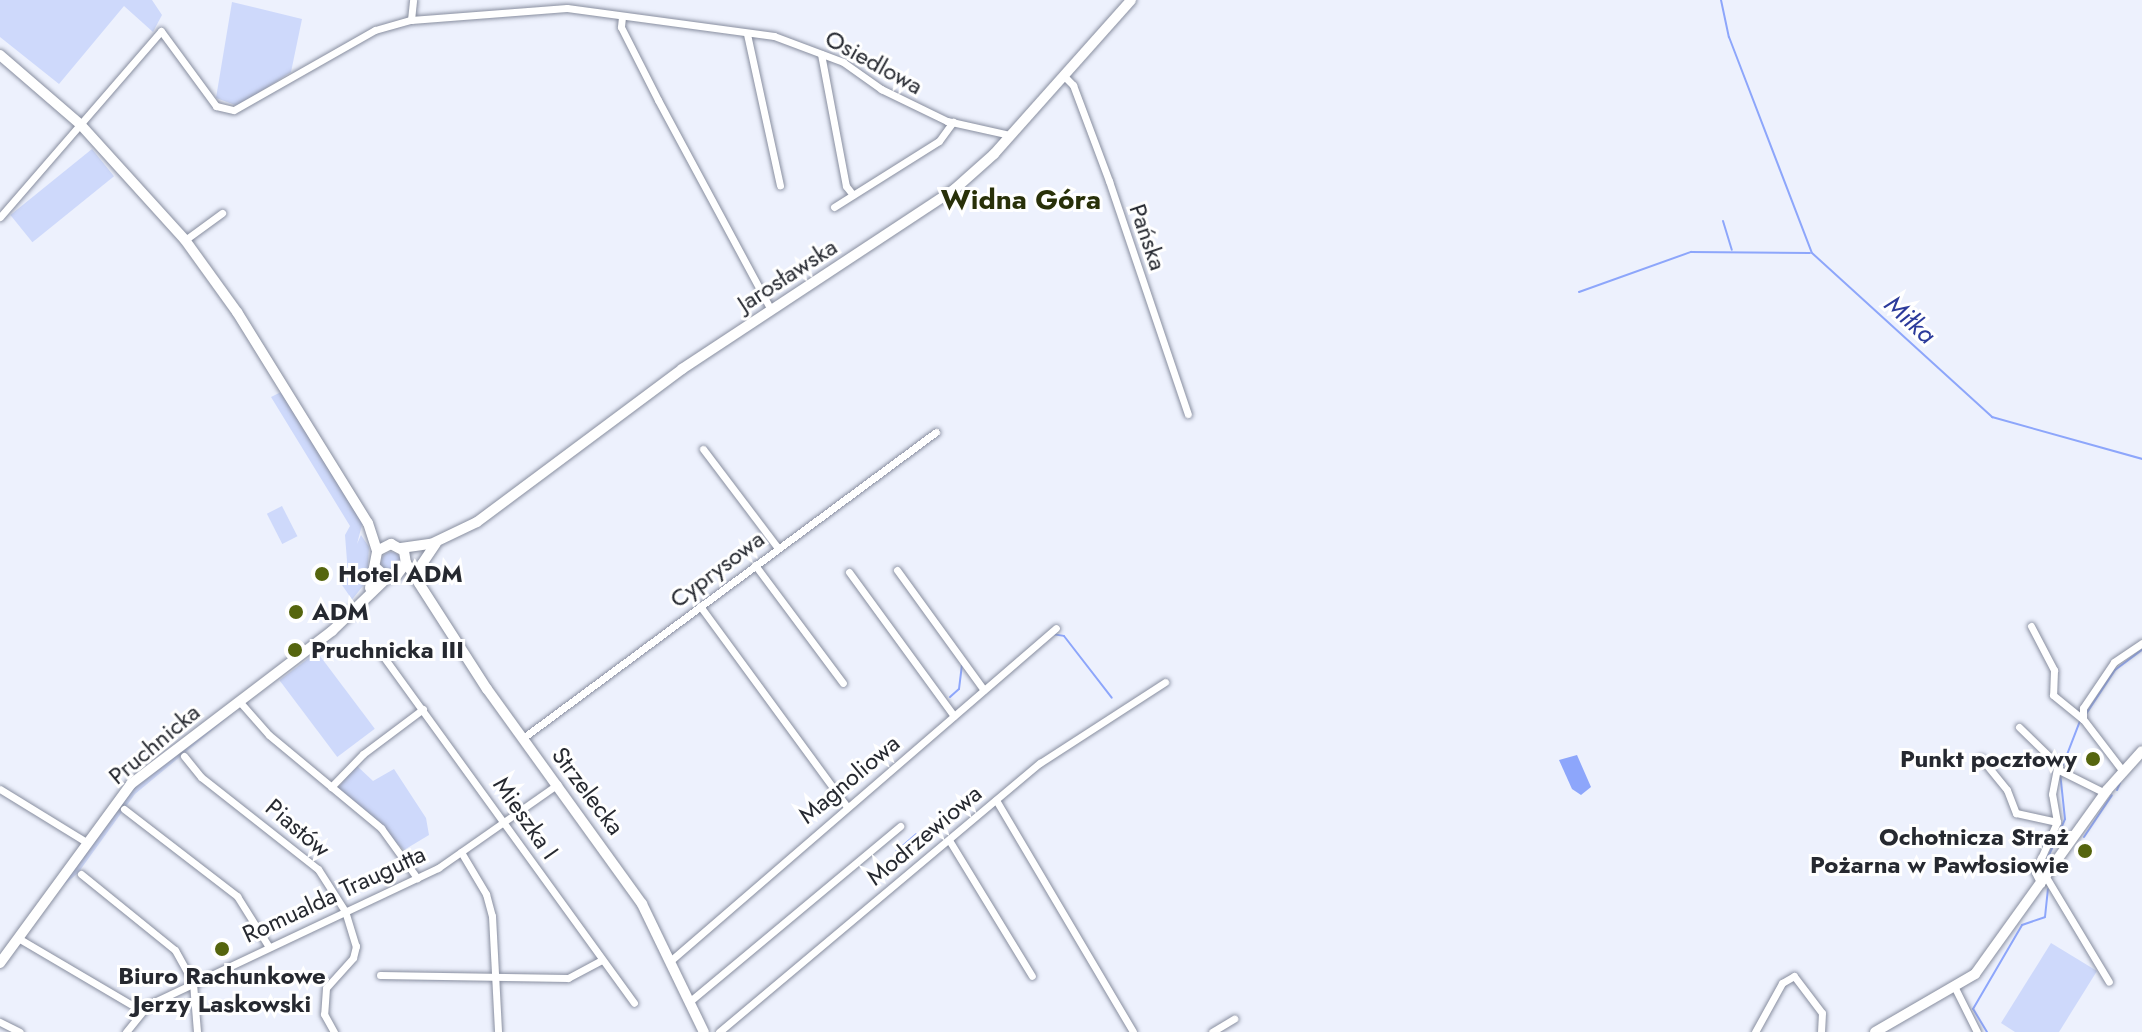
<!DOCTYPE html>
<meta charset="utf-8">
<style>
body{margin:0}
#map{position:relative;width:2142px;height:1032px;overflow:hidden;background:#edf1fd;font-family:Jost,sans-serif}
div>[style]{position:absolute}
.green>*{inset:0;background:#ced9fb;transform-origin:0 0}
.round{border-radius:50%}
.water>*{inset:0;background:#8da6fb;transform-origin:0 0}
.stream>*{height:2px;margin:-1px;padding:0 1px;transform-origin:1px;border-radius:1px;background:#8da6fb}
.roads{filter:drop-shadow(0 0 2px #888e9f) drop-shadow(0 0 2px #888e9f)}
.street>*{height:7px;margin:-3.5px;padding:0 3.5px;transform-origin:3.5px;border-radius:3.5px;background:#fff}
.secondary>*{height:10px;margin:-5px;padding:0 5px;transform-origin:5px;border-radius:5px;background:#fff}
.dots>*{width:22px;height:22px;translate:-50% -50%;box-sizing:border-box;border:4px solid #fff;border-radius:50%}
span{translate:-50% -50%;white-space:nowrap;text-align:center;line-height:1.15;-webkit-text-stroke:6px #fff;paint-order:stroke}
.street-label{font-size:24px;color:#262930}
.poi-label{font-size:24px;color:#262930;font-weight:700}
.left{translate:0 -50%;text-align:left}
.right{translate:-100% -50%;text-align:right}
.water-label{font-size:26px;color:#2b3a9b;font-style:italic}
.quarter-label{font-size:28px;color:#283009;font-weight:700}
</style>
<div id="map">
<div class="green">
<div style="clip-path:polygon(0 0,152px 0,162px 15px,153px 32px,124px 6px,59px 84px,0 37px)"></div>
<div style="clip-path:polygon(232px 2px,302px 19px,291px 72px,238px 106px,216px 98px)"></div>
<div style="left:92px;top:149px;width:35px;height:105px;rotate:51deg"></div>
<div style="clip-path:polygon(281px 392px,363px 521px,357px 544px,361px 535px,369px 547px,367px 581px,333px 623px,338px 608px,343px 610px,351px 598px,342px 585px,348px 574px,345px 535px,350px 526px,271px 397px)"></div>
<div style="left:282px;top:506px;width:34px;height:17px;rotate:63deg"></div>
<div class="round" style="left:381px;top:552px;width:20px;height:20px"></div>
<div style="left:317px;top:652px;width:96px;height:47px;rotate:53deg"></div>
<div style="clip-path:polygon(239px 708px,135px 794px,78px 873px,60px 888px,131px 790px)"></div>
<div style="clip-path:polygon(356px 765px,373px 781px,394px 769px,426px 818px,429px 835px,404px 850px,338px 788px)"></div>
<div style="clip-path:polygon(2051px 943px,2097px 971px,2059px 1032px,2015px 1032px,2001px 1023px)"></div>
</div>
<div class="water">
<div style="clip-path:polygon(1577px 755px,1591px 787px,1581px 795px,1572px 789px,1559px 760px)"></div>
<div style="left:916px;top:833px;width:9px;height:28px;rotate:49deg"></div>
</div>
<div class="stream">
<div style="left:1721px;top:0;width:38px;rotate:78deg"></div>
<div style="left:1729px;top:37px;width:231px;rotate:69deg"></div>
<div style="left:1812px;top:253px;width:244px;rotate:42.3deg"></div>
<div style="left:1992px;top:417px;width:156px;rotate:15.6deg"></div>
<div style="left:1723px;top:221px;width:30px;rotate:73deg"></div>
<div style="left:1579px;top:292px;width:119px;rotate:-19.7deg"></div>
<div style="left:1691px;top:252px;width:119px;rotate:0.5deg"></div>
<div style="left:1052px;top:634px;width:12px;rotate:9deg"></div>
<div style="left:1064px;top:636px;width:78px;rotate:52.3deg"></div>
<div style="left:950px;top:697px;width:12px;rotate:-42deg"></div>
<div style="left:959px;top:689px;width:24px;rotate:-83deg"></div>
<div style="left:2086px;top:714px;width:53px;rotate:-56.6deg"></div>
<div style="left:2115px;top:670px;width:34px;rotate:-37deg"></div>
<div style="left:2063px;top:765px;width:47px;rotate:-68.9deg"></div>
<div style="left:2117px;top:790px;width:8px;rotate:-67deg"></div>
<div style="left:2084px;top:837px;width:50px;rotate:-56.3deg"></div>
<div style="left:2040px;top:875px;width:61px;rotate:-65.9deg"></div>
<div style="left:2065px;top:819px;width:47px;rotate:-96.1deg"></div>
<div style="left:1987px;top:1032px;width:27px;rotate:-121deg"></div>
<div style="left:1973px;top:1009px;width:97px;rotate:-59.7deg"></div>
<div style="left:2022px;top:925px;width:24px;rotate:-19deg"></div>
<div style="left:2045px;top:917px;width:28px;rotate:-84deg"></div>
</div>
<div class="roads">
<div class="street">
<div style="left:622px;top:17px;width:10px;rotate:96deg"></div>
<div style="left:621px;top:27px;width:82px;rotate:63.1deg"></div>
<div style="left:658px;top:100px;width:238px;rotate:61.7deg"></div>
<div style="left:411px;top:20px;width:20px;rotate:-84deg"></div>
<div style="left:747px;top:34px;width:155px;rotate:77.7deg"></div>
<div style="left:821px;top:54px;width:134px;rotate:79.3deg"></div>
<div style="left:846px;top:186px;width:11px;rotate:52deg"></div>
<div style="left:1064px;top:76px;width:13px;rotate:45deg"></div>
<div style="left:1073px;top:85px;width:103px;rotate:69.4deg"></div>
<div style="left:1109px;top:181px;width:246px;rotate:71.3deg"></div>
<div style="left:834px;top:207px;width:124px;rotate:-32.2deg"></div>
<div style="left:939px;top:141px;width:24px;rotate:-54deg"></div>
<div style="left:0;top:217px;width:246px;rotate:-49.1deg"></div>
<div style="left:161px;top:31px;width:93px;rotate:53.7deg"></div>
<div style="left:216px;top:106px;width:18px;rotate:13deg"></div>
<div style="left:234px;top:110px;width:162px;rotate:-29.6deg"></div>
<div style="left:375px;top:30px;width:37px;rotate:-16deg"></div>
<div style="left:411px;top:20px;width:156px;rotate:-4.4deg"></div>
<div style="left:567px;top:8px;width:209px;rotate:7.7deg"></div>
<div style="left:774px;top:36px;width:74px;rotate:20.6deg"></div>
<div style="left:843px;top:62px;width:47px;rotate:35.4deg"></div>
<div style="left:881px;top:89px;width:73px;rotate:25.9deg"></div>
<div style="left:947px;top:121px;width:65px;rotate:12.5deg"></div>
<div style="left:185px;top:240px;width:46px;rotate:-36.1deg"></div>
<div style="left:703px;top:449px;width:124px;rotate:52.9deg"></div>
<div style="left:755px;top:565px;width:147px;rotate:53.3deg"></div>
<div style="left:897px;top:570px;width:148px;rotate:54.1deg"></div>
<div style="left:849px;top:572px;width:178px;rotate:53.9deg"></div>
<div style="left:700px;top:606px;width:249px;rotate:53.8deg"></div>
<div style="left:2031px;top:626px;width:50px;rotate:62.4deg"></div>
<div style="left:2054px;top:670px;width:25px;rotate:92deg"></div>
<div style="left:2053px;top:695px;width:38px;rotate:39deg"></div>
<div style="left:383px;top:656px;width:428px;rotate:54.1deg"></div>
<div style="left:239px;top:701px;width:45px;rotate:48.6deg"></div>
<div style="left:269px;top:735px;width:146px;rotate:39.7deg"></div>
<div style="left:381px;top:828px;width:62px;rotate:54.2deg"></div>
<div style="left:2019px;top:727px;width:56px;rotate:44.3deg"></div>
<div style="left:523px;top:738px;width:514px;rotate:-36.54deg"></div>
<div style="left:184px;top:756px;width:27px;rotate:51deg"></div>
<div style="left:201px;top:777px;width:149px;rotate:38.2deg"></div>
<div style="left:318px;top:869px;width:50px;rotate:57.3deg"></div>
<div style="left:345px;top:911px;width:37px;rotate:73deg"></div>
<div style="left:356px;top:946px;width:12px;rotate:104deg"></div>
<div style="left:353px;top:958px;width:40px;rotate:132deg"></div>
<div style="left:326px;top:988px;width:26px;rotate:94deg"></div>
<div style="left:324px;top:1014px;width:21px;rotate:61deg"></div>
<div style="left:1981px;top:758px;width:41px;rotate:50.9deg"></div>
<div style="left:2007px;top:790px;width:25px;rotate:69deg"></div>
<div style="left:2016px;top:813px;width:42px;rotate:12.4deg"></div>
<div style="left:2122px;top:770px;width:64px;rotate:-127.4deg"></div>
<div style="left:2083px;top:719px;width:11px;rotate:-90deg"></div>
<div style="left:2083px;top:708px;width:55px;rotate:-56deg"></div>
<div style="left:2114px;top:662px;width:34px;rotate:-34deg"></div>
<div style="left:331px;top:787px;width:46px;rotate:-45.9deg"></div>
<div style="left:363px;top:754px;width:75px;rotate:-36.9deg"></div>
<div style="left:0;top:789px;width:101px;rotate:31.6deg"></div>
<div style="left:996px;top:800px;width:269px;rotate:59.4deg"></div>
<div style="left:124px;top:809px;width:143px;rotate:37.6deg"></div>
<div style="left:237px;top:896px;width:60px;rotate:57.9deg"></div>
<div style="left:949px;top:840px;width:159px;rotate:58.6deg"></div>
<div style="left:461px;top:852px;width:49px;rotate:59.2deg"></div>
<div style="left:486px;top:894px;width:23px;rotate:75deg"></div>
<div style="left:492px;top:916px;width:116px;rotate:87deg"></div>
<div style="left:81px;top:874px;width:121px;rotate:39deg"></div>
<div style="left:175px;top:950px;width:38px;rotate:61deg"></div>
<div style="left:193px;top:983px;width:49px;rotate:85.3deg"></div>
<div style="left:2046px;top:877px;width:122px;rotate:59deg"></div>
<div style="left:2041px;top:884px;width:13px;rotate:-117deg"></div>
<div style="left:2035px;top:872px;width:55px;rotate:-66.3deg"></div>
<div style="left:2057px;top:822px;width:28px;rotate:-100deg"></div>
<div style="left:2052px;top:794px;width:25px;rotate:-79deg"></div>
<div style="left:2057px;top:769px;width:54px;rotate:26.6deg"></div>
<div style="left:18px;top:938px;width:142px;rotate:30.5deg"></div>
<div style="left:669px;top:962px;width:511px;rotate:-40.8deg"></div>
<div style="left:380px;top:975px;width:188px;rotate:0.9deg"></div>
<div style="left:568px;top:978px;width:38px;rotate:-28deg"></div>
<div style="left:1955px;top:988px;width:49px;rotate:63.4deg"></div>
<div style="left:689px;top:1002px;width:275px;rotate:-39.8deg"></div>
<div style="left:0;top:1022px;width:22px;rotate:27deg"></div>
<div style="left:126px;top:1032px;width:35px;rotate:-51deg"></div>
<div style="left:148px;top:1005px;width:321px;rotate:-25.3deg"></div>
<div style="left:438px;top:868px;width:146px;rotate:-35deg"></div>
<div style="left:719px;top:1032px;width:419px;rotate:-40deg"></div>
<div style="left:1040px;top:763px;width:149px;rotate:-32.9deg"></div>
<div style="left:1212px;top:1032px;width:26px;rotate:-31deg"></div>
<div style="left:1755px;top:1032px;width:56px;rotate:-61.1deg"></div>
<div style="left:1782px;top:983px;width:14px;rotate:-30deg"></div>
<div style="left:1794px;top:976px;width:46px;rotate:52.9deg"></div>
<div style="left:1822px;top:1013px;width:19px;rotate:93deg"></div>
</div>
<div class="secondary">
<div style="left:0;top:55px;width:106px;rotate:40.8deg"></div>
<div style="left:80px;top:124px;width:156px;rotate:47.8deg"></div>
<div style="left:185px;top:240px;width:89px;rotate:54.2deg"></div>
<div style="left:237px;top:312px;width:248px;rotate:58.2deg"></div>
<div style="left:368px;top:523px;width:29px;rotate:72deg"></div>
<div style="left:401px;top:548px;width:30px;rotate:-8deg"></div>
<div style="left:431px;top:544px;width:51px;rotate:-25.6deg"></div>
<div style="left:477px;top:522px;width:256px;rotate:-36.7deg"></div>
<div style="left:682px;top:369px;width:328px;rotate:-33.4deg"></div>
<div style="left:956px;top:188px;width:51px;rotate:-41.8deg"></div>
<div style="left:994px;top:154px;width:206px;rotate:-48.3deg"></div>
<div style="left:406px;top:563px;width:150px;rotate:57.3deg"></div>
<div style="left:487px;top:689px;width:265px;rotate:54.2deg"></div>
<div style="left:642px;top:904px;width:142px;rotate:64.2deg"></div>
<div style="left:420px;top:584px;width:20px;rotate:-84deg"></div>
<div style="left:422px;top:564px;width:25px;rotate:-56deg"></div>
<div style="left:370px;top:588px;width:38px;rotate:-79deg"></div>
<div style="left:377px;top:551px;width:16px;rotate:-27deg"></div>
<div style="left:391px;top:544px;width:15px;rotate:28deg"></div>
<div style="left:404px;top:551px;width:12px;rotate:81deg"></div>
<div style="left:406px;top:563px;width:15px;rotate:127deg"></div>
<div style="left:397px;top:575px;width:12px;rotate:175deg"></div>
<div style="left:385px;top:576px;width:12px;rotate:-138deg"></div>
<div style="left:0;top:963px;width:222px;rotate:-53.8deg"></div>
<div style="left:131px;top:784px;width:253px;rotate:-37.3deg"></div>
<div style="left:332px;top:631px;width:79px;rotate:-44deg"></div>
<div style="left:1875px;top:1032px;width:116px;rotate:-30.1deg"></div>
<div style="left:1975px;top:974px;width:226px;rotate:-54.3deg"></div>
<div style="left:2107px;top:790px;width:52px;rotate:-48.1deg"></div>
</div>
</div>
<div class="dots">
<div style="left:322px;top:574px;background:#55650e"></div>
<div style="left:296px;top:612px;background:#55650e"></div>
<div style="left:295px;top:650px;background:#55650e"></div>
<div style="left:2093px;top:759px;background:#55650e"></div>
<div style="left:2085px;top:851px;background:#55650e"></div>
<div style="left:222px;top:949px;background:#55650e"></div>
</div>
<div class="street-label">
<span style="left:874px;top:62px;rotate:29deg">Osiedlowa</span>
<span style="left:1148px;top:237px;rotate:71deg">Pańska</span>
<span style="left:787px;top:275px;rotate:-33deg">Jarosławska</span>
<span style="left:717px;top:569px;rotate:-37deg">Cyprysowa</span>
<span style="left:154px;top:744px;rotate:-40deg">Pruchnicka</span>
<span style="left:849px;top:779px;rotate:-40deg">Magnoliowa</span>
<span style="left:588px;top:791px;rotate:53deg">Strzelecka</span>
<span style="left:526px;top:818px;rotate:55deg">Mieszka I</span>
<span style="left:298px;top:828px;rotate:40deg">Piastów</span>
<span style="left:924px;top:835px;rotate:-40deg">Modrzewiowa</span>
<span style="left:334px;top:894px;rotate:-25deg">Romualda Traugutta</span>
</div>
<div class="poi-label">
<span class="left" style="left:338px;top:574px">Hotel ADM</span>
<span class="left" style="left:312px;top:612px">ADM</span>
<span class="left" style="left:311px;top:650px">Pruchnicka III</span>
<span class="right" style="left:2077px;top:759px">Punkt pocztowy</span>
<span class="right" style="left:2069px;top:851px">Ochotnicza Straż<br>Pożarna w Pawłosiowie</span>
<span style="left:222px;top:990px">Biuro Rachunkowe<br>Jerzy Laskowski</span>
</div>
<div class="water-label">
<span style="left:1910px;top:320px;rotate:42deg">Miłka</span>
</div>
<div class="quarter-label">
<span style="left:1021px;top:200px">Widna Góra</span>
</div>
</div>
